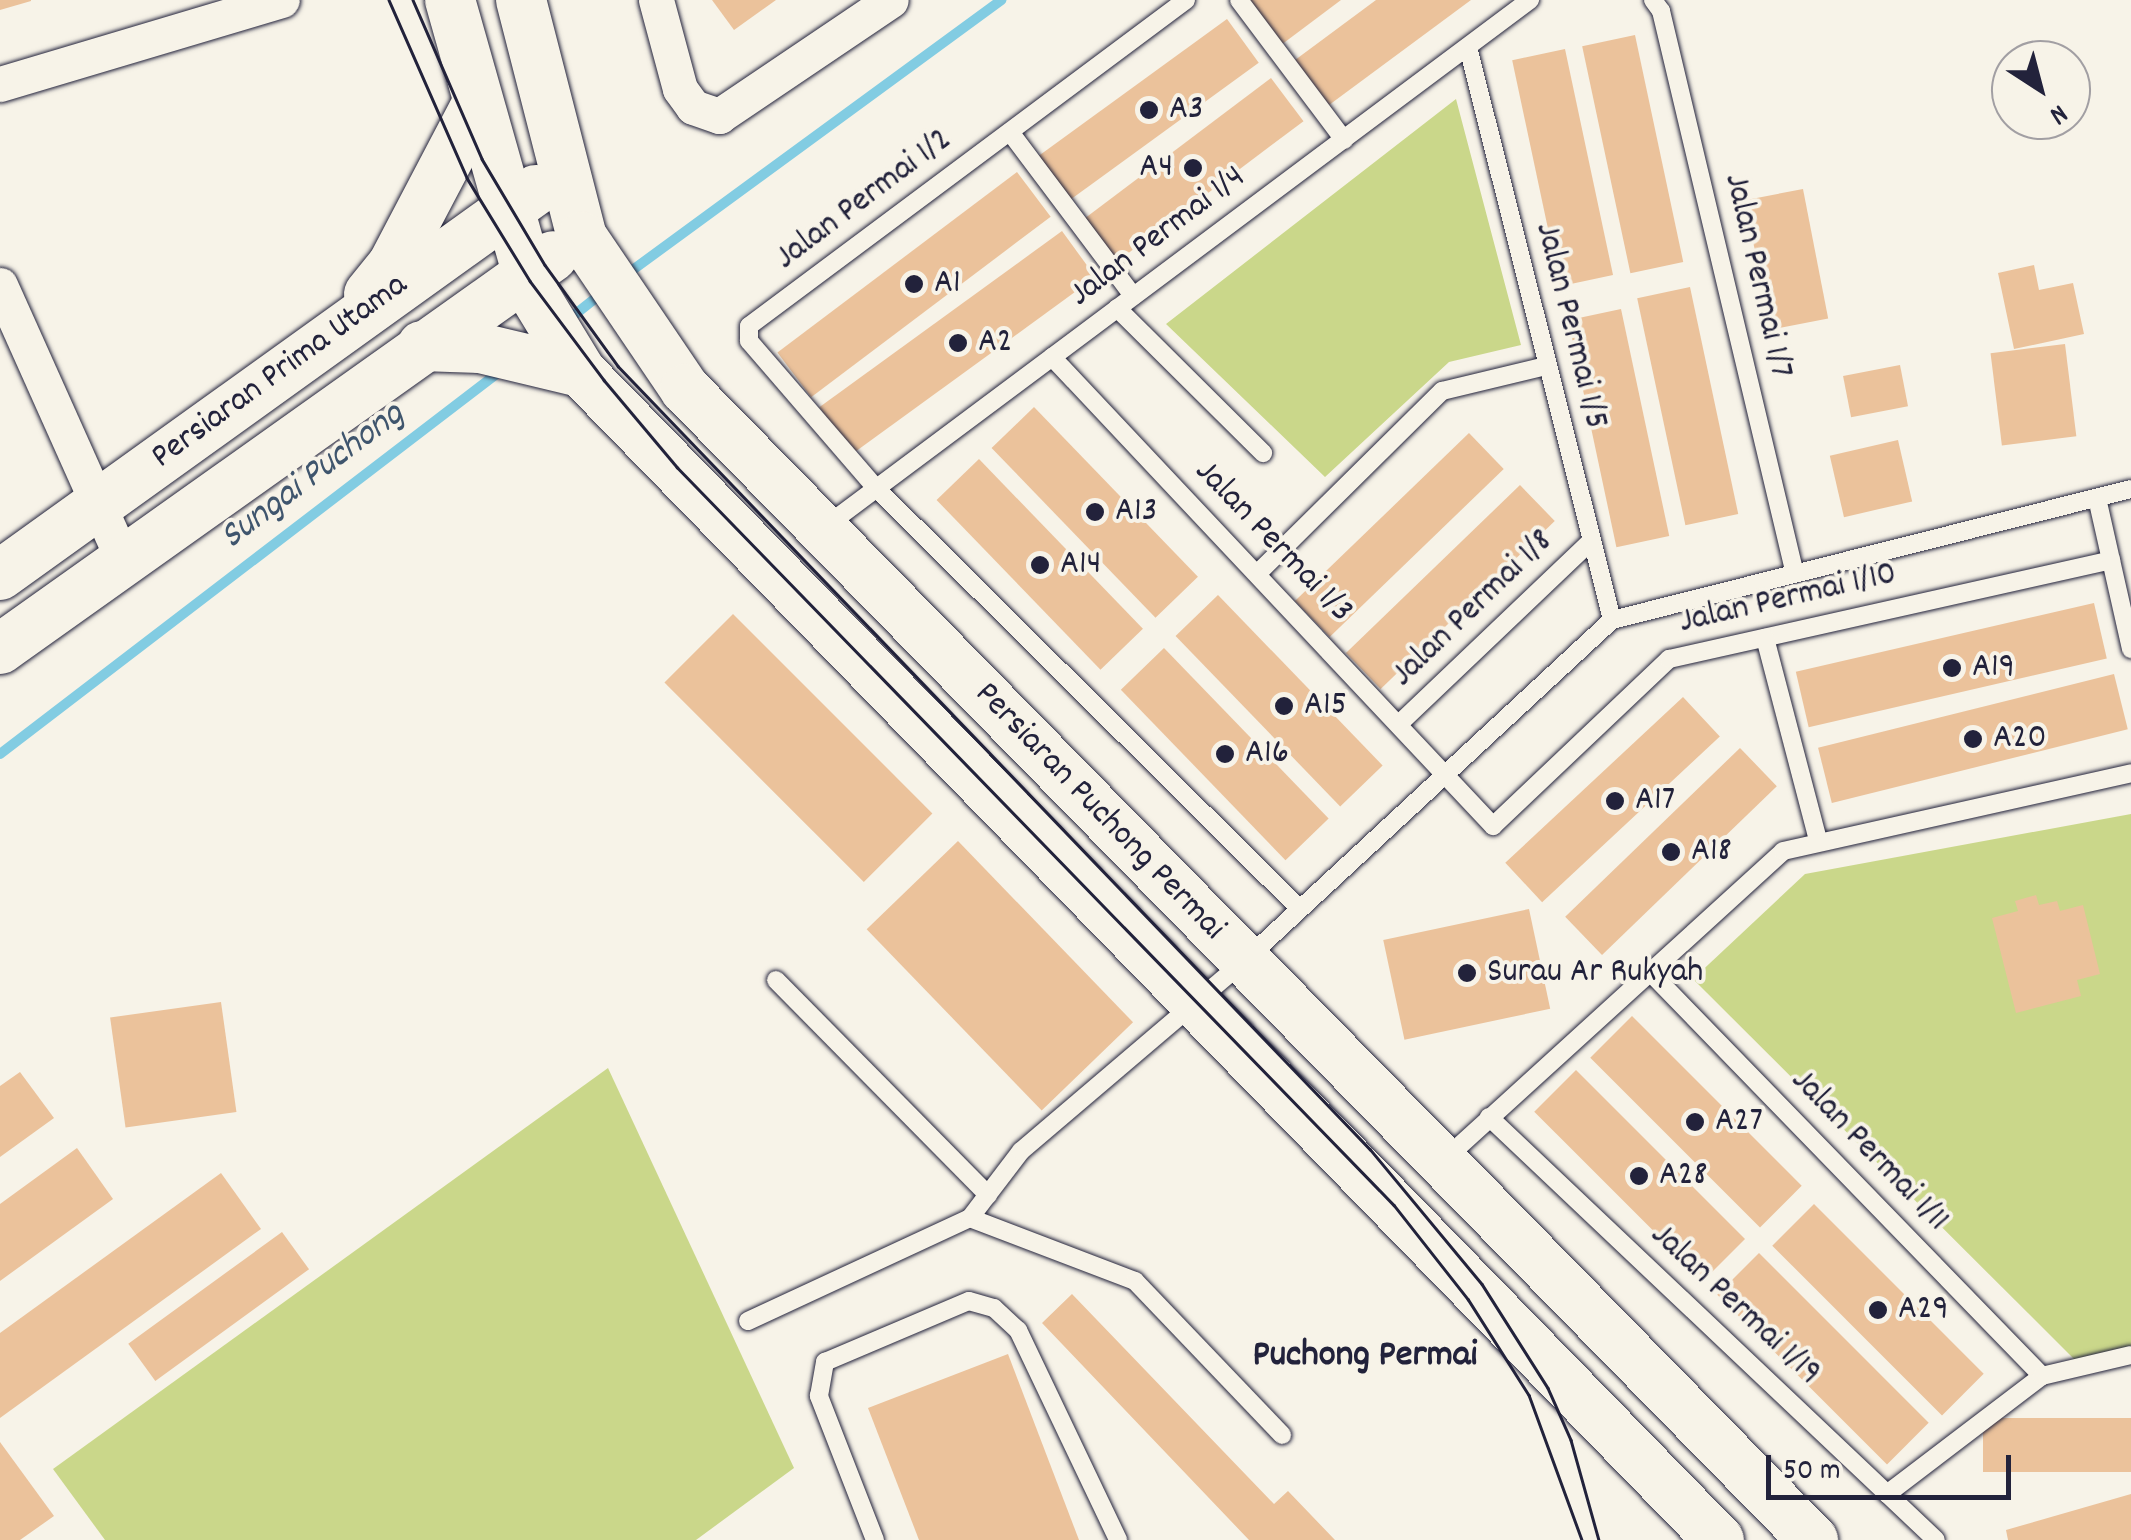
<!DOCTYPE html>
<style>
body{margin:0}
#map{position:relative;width:2131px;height:1540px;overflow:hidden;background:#f7f3e8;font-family:Dekko,sans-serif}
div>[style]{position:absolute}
.green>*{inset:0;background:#cad78a}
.stream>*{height:10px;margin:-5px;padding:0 5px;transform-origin:5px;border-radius:5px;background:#82cce2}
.building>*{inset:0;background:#ebc29b;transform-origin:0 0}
.roads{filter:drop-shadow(0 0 2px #22223b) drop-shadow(0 0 2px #22223b)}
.service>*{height:18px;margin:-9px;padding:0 9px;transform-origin:9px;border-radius:9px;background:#f7f3e8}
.minor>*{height:35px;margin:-17.5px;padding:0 17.5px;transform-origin:17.5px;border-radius:17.5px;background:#f7f3e8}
.secondary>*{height:50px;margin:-25px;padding:0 25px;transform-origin:25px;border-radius:25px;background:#f7f3e8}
.tram>*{height:2.5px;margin:-1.25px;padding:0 1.25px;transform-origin:1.25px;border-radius:1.25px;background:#22223b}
.dots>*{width:28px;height:28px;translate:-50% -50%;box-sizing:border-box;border:5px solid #f7f3e8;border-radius:50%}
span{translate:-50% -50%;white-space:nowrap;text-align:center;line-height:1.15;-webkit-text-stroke:8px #f7f3e8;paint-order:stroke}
.poi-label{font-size:35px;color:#22223b}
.left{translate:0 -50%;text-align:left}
.right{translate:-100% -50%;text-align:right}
.street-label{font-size:35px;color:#22223b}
.water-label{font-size:38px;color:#3f556d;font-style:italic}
.neighbourhood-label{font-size:38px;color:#22223b;font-weight:700}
.north{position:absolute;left:1991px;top:40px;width:100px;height:100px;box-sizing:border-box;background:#f7f3e8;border:2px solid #a29fa3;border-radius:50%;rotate:144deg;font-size:28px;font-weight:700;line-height:40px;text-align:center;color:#22223b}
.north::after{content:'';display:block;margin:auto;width:35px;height:45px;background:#22223b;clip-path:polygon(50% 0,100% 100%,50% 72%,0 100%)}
.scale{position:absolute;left:1766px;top:1455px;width:245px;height:45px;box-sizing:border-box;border:5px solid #22223b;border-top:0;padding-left:12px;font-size:30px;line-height:35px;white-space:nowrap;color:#22223b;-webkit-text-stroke:8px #f7f3e8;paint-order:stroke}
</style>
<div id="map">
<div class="green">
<div style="clip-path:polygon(1456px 99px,1521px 345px,1449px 362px,1325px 477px,1166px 324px)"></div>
<div style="clip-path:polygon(2131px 814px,2131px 1346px,2076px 1361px,1693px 979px,1805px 874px)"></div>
<div style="clip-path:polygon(608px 1068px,794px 1468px,696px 1540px,105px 1540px,53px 1469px)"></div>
</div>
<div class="stream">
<div style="left:623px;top:277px;width:469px;rotate:-36.2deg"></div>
<div style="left:568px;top:320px;width:43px;rotate:-38.5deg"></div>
<div style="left:0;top:754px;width:633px;rotate:-37.43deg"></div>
</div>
<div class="building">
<div style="clip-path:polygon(0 0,31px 0,31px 1px,0 10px)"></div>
<div style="clip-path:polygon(712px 0,776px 0,734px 30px)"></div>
<div style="clip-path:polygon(1248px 0,1341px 0,1281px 45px)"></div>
<div style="clip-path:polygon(1376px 0,1471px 0,1325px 108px,1291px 63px)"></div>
<div style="left:1227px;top:19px;width:54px;height:233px;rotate:54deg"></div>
<div style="left:1635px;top:35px;width:232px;height:54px;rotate:78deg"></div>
<div style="left:1565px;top:49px;width:231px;height:54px;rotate:78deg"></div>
<div style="left:1271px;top:78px;width:54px;height:233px;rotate:53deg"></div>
<div style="left:1017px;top:172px;width:56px;height:300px;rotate:53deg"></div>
<div style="left:1803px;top:189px;width:132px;height:59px;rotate:79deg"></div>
<div style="left:1062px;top:231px;width:57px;height:300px;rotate:54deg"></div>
<div style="clip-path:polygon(2034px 265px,2039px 290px,2073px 283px,2084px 334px,2014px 349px,1998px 273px)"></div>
<div style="left:1690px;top:287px;width:232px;height:54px;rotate:78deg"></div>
<div style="left:1621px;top:309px;width:232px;height:54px;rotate:78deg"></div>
<div style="left:2065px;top:344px;width:93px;height:75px;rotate:83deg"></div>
<div style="left:1900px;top:365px;width:42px;height:58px;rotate:79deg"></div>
<div style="left:1034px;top:407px;width:236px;height:59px;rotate:46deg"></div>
<div style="left:1469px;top:433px;width:50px;height:242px;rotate:46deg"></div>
<div style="left:1898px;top:440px;width:63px;height:70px;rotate:77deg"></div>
<div style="left:979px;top:459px;width:236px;height:59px;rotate:46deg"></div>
<div style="left:1520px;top:485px;width:50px;height:242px;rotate:46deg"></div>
<div style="left:1218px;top:595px;width:237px;height:59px;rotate:46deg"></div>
<div style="left:2094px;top:603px;width:57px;height:306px;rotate:77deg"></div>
<div style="left:733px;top:614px;width:282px;height:97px;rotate:45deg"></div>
<div style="left:1164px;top:648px;width:237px;height:60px;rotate:46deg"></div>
<div style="left:2114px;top:674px;width:57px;height:305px;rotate:76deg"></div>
<div style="left:1683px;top:697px;width:54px;height:243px;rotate:47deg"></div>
<div style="left:1740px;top:748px;width:53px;height:243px;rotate:46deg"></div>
<div style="left:958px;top:841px;width:252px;height:127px;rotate:46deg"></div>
<div style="clip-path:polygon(2036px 895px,2039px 905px,2057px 901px,2060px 911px,2083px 905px,2100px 974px,2077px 980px,2081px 996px,2016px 1013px,1992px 918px,2018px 911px,2015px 901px)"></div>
<div style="left:1529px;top:909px;width:102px;height:149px;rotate:78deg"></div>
<div style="left:221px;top:1002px;width:111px;height:112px;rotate:82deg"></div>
<div style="left:1632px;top:1016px;width:240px;height:59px;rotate:45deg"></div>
<div style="left:1576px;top:1070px;width:239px;height:59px;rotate:45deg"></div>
<div style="clip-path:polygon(20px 1072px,54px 1118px,0 1157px,0 1086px)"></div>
<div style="clip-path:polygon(77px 1148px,113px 1199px,0 1281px,0 1204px)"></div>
<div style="clip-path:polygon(221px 1173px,261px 1229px,0 1418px,0 1333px)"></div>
<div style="left:1814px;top:1204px;width:240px;height:59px;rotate:45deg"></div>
<div style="left:282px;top:1232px;width:46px;height:190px;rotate:54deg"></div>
<div style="left:1759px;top:1253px;width:240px;height:59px;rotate:45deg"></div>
<div style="clip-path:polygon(1072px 1294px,1274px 1504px,1288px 1491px,1335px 1540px,1249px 1540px,1042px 1323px)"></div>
<div style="clip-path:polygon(1008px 1354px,1079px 1540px,919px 1540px,868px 1408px)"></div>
<div style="left:2131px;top:1418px;width:54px;height:148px;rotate:90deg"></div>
<div style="clip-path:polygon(0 1442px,54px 1516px,20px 1540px,0 1540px)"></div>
<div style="clip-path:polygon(2131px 1494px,2131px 1540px,2008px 1540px,2006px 1530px)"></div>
</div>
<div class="roads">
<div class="service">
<div style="left:1186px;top:0;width:545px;rotate:143.28deg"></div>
<div style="left:749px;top:326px;width:15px;rotate:90deg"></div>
<div style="left:749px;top:341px;width:194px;rotate:49.2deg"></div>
<div style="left:876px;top:488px;width:596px;rotate:44.8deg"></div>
<div style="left:1239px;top:0;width:175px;rotate:53.1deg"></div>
<div style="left:1653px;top:0;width:14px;rotate:54deg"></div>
<div style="left:1661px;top:11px;width:575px;rotate:76.62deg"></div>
<div style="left:1468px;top:47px;width:591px;rotate:75.89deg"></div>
<div style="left:1010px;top:132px;width:205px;rotate:53.1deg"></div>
<div style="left:1117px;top:308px;width:206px;rotate:44.8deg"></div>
<div style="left:1052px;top:357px;width:644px;rotate:46.76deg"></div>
<div style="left:1493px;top:826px;width:243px;rotate:-43.5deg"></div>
<div style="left:1669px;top:659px;width:453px;rotate:-12.6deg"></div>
<div style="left:2097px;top:498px;width:155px;rotate:77.3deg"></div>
<div style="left:826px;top:526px;width:879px;rotate:-36.77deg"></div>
<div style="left:1258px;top:573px;width:259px;rotate:-44.7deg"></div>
<div style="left:1442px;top:391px;width:107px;rotate:-13.5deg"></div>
<div style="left:1765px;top:638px;width:209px;rotate:75.3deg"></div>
<div style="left:1400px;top:723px;width:262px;rotate:-43.6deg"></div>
<div style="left:1650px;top:972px;width:563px;rotate:45.86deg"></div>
<div style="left:776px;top:980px;width:302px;rotate:45.4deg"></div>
<div style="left:1489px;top:1117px;width:615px;rotate:43.42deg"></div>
<div style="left:1445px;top:1159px;width:457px;rotate:-42.3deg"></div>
<div style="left:1783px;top:851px;width:357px;rotate:-12.6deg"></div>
<div style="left:970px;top:1218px;width:177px;rotate:20.9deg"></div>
<div style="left:1135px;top:1281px;width:213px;rotate:46.3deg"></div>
<div style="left:748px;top:1321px;width:245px;rotate:-24.9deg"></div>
<div style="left:970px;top:1218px;width:84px;rotate:-52.7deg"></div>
<div style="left:1021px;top:1151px;width:292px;rotate:-40.4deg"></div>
<div style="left:1243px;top:962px;width:503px;rotate:-42.83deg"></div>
<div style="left:1612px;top:620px;width:535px;rotate:-14.17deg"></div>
<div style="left:1887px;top:1494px;width:195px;rotate:-37.3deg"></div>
<div style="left:2042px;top:1376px;width:91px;rotate:-13.3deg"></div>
<div style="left:875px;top:1540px;width:155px;rotate:-111.3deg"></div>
<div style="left:819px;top:1396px;width:35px;rotate:-80deg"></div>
<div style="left:825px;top:1362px;width:156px;rotate:-23deg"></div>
<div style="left:969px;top:1301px;width:26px;rotate:16deg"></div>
<div style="left:994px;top:1308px;width:33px;rotate:43deg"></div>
<div style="left:1018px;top:1330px;width:233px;rotate:64.5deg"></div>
</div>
<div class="minor">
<div style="left:656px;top:0;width:92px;rotate:74.9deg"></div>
<div style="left:680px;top:89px;width:22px;rotate:54deg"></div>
<div style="left:693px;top:107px;width:28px;rotate:19deg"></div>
<div style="left:719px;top:116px;width:207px;rotate:-34deg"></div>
<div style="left:0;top:84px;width:294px;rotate:-16.6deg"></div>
<div style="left:0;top:285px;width:301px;rotate:65.9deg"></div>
</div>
<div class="secondary">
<div style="left:450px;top:0;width:305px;rotate:74.2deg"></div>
<div style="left:533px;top:293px;width:92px;rotate:58.7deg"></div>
<div style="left:581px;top:372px;width:1631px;rotate:45.75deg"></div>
<div style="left:521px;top:0;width:245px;rotate:75.6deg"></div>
<div style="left:582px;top:237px;width:184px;rotate:55.9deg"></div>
<div style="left:685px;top:389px;width:1612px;rotate:45.58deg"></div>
<div style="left:369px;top:294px;width:36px;rotate:-51deg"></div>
<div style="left:392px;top:266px;width:183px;rotate:-62.3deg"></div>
<div style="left:422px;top:346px;width:58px;rotate:2deg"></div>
<div style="left:480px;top:348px;width:104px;rotate:13.4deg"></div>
<div style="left:0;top:575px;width:660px;rotate:-35.69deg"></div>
<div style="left:0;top:649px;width:678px;rotate:-35.4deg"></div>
</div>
</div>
<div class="tram">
<div style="left:389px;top:0;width:194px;rotate:66.3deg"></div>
<div style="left:467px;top:178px;width:121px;rotate:58.5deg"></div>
<div style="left:530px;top:281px;width:124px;rotate:53.2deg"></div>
<div style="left:604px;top:380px;width:114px;rotate:50deg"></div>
<div style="left:677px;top:467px;width:1029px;rotate:45.83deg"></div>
<div style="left:1394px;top:1205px;width:120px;rotate:51.8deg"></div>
<div style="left:1468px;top:1299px;width:114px;rotate:57.6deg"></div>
<div style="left:1529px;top:1395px;width:154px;rotate:69.9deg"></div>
<div style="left:413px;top:0;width:173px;rotate:66.5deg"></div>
<div style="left:482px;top:159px;width:123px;rotate:59.3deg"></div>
<div style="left:545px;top:265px;width:125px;rotate:54.1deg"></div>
<div style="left:618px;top:366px;width:1086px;rotate:46.16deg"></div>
<div style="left:1370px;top:1149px;width:175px;rotate:50.3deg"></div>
<div style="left:1482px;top:1284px;width:123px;rotate:57.6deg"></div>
<div style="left:1548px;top:1388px;width:57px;rotate:66.1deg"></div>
<div style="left:1571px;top:1440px;width:104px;rotate:74.4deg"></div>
</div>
<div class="dots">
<div style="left:1149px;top:110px;background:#22223b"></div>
<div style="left:1193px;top:168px;background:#22223b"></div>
<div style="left:914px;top:284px;background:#22223b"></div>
<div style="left:958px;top:343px;background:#22223b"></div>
<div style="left:1095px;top:512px;background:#22223b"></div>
<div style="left:1040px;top:565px;background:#22223b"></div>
<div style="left:1952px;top:668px;background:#22223b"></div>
<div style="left:1284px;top:706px;background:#22223b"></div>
<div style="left:1973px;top:739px;background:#22223b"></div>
<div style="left:1225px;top:754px;background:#22223b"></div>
<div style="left:1615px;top:801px;background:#22223b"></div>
<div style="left:1671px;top:852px;background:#22223b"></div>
<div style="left:1467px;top:973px;background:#22223b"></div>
<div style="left:1695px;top:1122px;background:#22223b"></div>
<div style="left:1639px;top:1176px;background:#22223b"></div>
<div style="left:1878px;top:1310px;background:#22223b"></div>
</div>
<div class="poi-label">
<span class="left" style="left:1169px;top:110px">A3</span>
<span class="right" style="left:1173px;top:168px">A4</span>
<span class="left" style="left:934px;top:284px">A1</span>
<span class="left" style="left:978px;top:343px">A2</span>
<span class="left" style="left:1115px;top:512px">A13</span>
<span class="left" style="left:1060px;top:565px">A14</span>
<span class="left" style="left:1972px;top:668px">A19</span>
<span class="left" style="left:1304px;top:706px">A15</span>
<span class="left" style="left:1993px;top:739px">A20</span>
<span class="left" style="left:1245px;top:754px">A16</span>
<span class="left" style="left:1635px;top:801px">A17</span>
<span class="left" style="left:1691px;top:852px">A18</span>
<span class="left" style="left:1487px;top:973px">Surau Ar Rukyah</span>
<span class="left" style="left:1715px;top:1122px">A27</span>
<span class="left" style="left:1659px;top:1176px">A28</span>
<span class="left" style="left:1898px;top:1310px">A29</span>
</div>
<div class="street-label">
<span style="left:864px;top:200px;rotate:-37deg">Jalan Permai 1/2</span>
<span style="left:1158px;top:237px;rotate:-37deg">Jalan Permai 1/4</span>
<span style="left:1757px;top:276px;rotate:77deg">Jalan Permai 1/7</span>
<span style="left:1570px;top:326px;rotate:76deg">Jalan Permai 1/5</span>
<span style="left:280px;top:372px;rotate:-36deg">Persiaran Prima Utama</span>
<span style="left:1273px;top:542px;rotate:46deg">Jalan Permai 1/3</span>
<span style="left:1788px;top:599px;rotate:-13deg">Jalan Permai 1/10</span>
<span style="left:1473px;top:609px;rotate:-44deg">Jalan Permai 1/8</span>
<span style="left:1099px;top:812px;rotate:46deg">Persiaran Puchong Permai</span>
<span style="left:1869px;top:1151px;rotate:46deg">Jalan Permai 1/11</span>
<span style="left:1735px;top:1305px;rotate:43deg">Jalan Permai 1/19</span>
</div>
<div class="water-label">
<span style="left:313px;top:477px;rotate:-37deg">Sungai Puchong</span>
</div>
<div class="neighbourhood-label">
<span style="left:1365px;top:1357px">Puchong Permai</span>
</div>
<div class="north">N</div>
<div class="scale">50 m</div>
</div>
